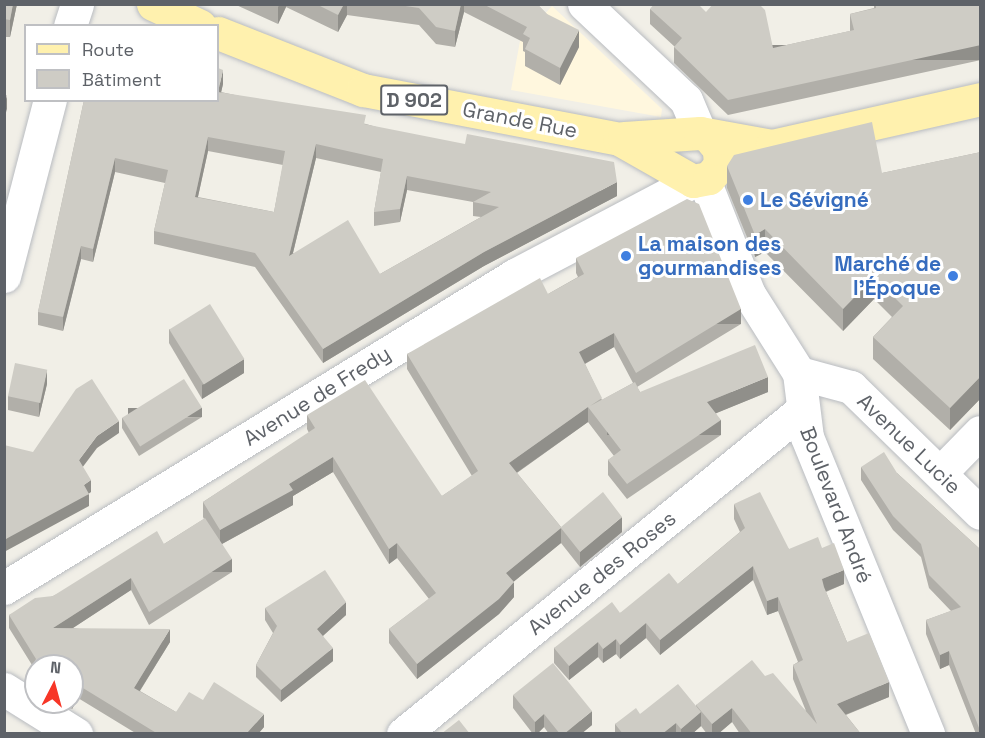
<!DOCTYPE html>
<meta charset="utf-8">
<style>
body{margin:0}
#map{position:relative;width:985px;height:738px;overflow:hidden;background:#f1efe7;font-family:"Space Grotesk",sans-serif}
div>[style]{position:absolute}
.commercial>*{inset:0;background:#fff7de}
.roads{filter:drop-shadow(0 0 2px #b9bcc1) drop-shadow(0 0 2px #b9bcc1)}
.minor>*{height:33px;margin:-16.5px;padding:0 16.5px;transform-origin:16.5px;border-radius:16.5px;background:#fff}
.major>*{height:33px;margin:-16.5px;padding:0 16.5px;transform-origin:16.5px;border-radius:16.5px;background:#fff1ae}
.wall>*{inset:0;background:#b1afa9}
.shaded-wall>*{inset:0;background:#908f8a;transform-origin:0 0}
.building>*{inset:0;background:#ceccc5;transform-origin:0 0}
.dots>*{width:16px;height:16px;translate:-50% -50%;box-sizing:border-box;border:3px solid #fff;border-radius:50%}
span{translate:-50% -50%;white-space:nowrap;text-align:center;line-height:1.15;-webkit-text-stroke:6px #fff;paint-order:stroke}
.shield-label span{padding:2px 4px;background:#fff;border:2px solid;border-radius:4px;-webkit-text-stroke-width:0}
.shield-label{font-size:20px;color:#5e6268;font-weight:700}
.street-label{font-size:21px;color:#5e6268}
.shop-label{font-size:21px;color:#366cbe;font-weight:700}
.left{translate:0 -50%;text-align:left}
.right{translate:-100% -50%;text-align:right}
.frame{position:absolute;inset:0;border:6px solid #5e6268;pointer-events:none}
.legend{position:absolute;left:24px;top:24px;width:195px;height:78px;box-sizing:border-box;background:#fff;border:2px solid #bfc0c3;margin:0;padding:8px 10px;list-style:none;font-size:18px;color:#5e6268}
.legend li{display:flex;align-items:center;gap:12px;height:30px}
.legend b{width:30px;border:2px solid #bfc0c3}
.north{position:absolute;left:24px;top:654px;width:60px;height:60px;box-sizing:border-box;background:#fff;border:2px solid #bfc0c3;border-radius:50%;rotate:6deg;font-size:16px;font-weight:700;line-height:24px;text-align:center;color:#5e6268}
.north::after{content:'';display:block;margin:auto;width:21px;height:27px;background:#f73627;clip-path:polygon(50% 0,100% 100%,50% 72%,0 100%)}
</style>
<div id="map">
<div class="commercial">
<div style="clip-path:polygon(552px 6px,662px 109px,661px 117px,511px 90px,520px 41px)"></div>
</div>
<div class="roads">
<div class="minor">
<div style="left:584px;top:4px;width:140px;rotate:43.3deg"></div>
<div style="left:686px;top:100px;width:36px;rotate:67deg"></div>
<div style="left:70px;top:26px;width:23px;rotate:-72deg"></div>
<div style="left:704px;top:180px;width:123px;rotate:68.5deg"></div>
<div style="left:749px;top:294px;width:93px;rotate:57.7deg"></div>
<div style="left:799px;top:373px;width:64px;rotate:82.9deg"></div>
<div style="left:807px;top:437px;width:321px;rotate:67.8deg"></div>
<div style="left:4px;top:276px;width:182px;rotate:-75.4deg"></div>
<div style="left:799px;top:373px;width:54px;rotate:15.1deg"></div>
<div style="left:851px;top:387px;width:180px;rotate:44.3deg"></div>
<div style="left:940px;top:473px;width:57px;rotate:-45.7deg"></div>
<div style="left:4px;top:588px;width:599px;rotate:-31.49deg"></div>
<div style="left:515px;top:275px;width:201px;rotate:-27.8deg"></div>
<div style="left:4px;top:689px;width:85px;rotate:32deg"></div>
<div style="left:403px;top:734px;width:513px;rotate:-39.06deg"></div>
</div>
<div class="major">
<div style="left:153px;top:4px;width:52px;rotate:25.1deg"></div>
<div style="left:218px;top:33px;width:156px;rotate:21.5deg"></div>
<div style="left:363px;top:90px;width:261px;rotate:10.8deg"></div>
<div style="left:619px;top:139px;width:85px;rotate:29.6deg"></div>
<div style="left:693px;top:181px;width:16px;rotate:-11deg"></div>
<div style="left:709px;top:178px;width:17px;rotate:-50deg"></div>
<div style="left:720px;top:165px;width:16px;rotate:-94deg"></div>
<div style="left:719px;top:149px;width:17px;rotate:-130deg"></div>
<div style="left:624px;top:138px;width:76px;rotate:-3.8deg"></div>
<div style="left:700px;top:133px;width:73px;rotate:10.2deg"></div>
<div style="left:772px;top:146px;width:213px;rotate:-12.7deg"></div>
</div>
</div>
<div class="wall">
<div style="clip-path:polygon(4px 4px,17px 4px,10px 37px,4px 37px)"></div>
<div style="clip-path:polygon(234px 4px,537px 4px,579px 47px,560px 85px,525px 66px,525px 52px,523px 51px,523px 42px,464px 12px,455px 47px,436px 44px,419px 25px,347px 15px,338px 32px,286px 7px,278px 24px)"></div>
<div style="clip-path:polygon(874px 4px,981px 4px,981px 60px,728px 115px,674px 63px,674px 47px,675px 47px,650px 24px,650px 9px,706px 12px,773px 48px,850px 31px,850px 14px,874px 8px)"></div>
<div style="clip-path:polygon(evenodd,223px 84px,221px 92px,366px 124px,617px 196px,484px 266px,323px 363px,255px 267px,154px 244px,154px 231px,165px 183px,115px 172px,93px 262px,81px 259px,63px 331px,38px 325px,38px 312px,84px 100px,223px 84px,208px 151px,283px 165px,274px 212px,198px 197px,208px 151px,223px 84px,316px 158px,381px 172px,374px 212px,374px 226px,400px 222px,407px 190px,473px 202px,473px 216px,481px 217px,380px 274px,293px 253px,316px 158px)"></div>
<div style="clip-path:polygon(981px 152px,981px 398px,950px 430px,873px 359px,873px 337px,892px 317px,874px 299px,843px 331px,765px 252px,755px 257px,727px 188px,727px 166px,882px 173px)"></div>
<div style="clip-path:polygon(evenodd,576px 258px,741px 324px,637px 387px,640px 392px,768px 392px,716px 413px,721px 435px,627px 499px,608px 475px,608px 460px,614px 456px,588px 422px,517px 473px,561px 527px,622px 532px,580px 567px,561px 543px,513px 582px,514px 597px,499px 614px,417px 679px,389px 643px,389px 629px,429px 599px,397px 558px,389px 564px,333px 472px,293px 496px,293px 505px,222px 544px,232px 572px,149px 625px,131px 590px,73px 628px,170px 642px,140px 691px,176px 712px,203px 700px,264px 727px,258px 734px,137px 734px,78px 698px,72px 709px,60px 702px,72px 702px,72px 666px,36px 666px,36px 687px,30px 683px,30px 670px,32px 665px,9px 628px,9px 615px,53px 596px,164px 544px,204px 519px,203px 517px,203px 502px,309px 433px,307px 429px,307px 415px,442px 496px,472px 476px,407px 369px,407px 354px,548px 294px,578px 277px,576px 273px,576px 258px,614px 347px,633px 383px,602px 400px,585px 364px,614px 347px)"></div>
<div style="clip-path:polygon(169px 329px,244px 373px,202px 399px,169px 343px)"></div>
<div style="clip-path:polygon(47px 384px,39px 417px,8px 410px,8px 396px)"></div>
<div style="clip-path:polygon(202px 417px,139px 456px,122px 428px,122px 418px)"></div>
<div style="clip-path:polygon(861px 467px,897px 473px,981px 550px,981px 734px,976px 734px,949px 665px,940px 669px,926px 634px,926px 620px,951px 611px,929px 588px,921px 557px,893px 530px,861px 480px)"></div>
<div style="clip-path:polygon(734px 504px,789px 549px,822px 548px,844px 584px,826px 592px,847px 642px,889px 697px,846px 715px,861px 734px,740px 734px,732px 722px,718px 734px,707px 734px,701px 726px,692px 734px,615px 734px,615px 724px,640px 714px,696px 706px,696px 705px,765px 676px,806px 711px,793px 679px,793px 665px,798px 662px,778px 611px,767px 615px,753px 580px,660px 655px,646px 638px,620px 659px,616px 654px,603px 663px,598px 657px,569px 680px,554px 663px,554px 648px,620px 613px,678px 584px,740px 532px,734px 519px)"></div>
<div style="clip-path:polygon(265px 608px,346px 615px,323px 636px,333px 661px,281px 702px,256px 677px,256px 665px,273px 633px,265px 620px)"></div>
<div style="clip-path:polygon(513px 695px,592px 725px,581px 734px,549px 734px,544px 727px,537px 734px,533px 734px,513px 708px)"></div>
</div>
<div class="shaded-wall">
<div style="clip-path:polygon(13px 4px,17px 4px,10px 37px,10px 20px)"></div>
<div style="clip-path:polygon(280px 4px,286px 4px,286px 7px,278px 24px,278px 7px)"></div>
<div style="clip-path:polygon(344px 4px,347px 4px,347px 15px,338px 32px,338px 15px)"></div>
<div style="clip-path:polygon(461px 4px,464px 4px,464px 12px,455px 47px,455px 31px)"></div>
<div style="clip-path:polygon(579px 30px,579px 47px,560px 85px,560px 68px)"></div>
<div style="left:981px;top:45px;width:15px;height:259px;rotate:90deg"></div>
<div style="clip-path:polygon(223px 70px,223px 84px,218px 106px,218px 92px)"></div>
<div style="clip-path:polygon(7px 95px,7px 109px,4px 119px,4px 106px)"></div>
<div style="clip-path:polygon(208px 137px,208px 151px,195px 210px,195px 197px)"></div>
<div style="clip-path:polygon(316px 144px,316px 158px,289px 269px,289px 256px)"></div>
<div style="clip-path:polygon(115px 158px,115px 172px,93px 262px,93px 249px)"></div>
<div style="clip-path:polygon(407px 176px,407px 190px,400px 222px,400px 209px)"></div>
<div style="clip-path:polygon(617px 182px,617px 196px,484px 266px,323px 363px,323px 349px,484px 252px)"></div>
<div style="clip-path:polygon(765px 229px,765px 252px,755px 257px,755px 235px)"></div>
<div style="clip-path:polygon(81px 246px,81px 259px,63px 331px,63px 317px)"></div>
<div style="clip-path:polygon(874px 277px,874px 299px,843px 331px,843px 309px)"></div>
<div style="left:741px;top:309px;width:15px;height:123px;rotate:90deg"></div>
<div style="clip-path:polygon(614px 333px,614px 347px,579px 367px,579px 352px)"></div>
<div style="clip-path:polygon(244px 359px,244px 373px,202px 399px,202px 385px)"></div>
<div style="clip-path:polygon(47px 370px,47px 384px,39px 417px,39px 403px)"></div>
<div style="clip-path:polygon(981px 376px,981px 398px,950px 430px,950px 408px)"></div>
<div style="clip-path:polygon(768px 377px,768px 392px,707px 417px,707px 402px)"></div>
<div style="clip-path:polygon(588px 407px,588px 422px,509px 478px,509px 463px)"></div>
<div style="left:202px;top:408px;width:9px;height:74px;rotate:90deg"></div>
<div style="left:721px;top:420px;width:15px;height:114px;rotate:90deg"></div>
<div style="clip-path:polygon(119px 421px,119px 433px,97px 448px,79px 472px,79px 460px,97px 436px)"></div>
<div style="clip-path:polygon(333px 457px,333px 472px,293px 496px,293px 505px,220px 545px,220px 530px,289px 484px)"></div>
<div style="clip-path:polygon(91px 480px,91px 492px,87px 495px,89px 494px,89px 506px,4px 552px,4px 540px)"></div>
<div style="clip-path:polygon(622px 517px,622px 532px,580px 567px,580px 552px)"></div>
<div style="clip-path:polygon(561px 528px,561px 543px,506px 588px,506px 573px)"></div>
<div style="clip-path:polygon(397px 543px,397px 558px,389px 564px,389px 549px)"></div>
<div style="left:232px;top:559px;width:13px;height:98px;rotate:90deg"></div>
<div style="clip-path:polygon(753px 566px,753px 580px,660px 655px,660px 640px)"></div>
<div style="clip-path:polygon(844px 570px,844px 584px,822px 593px,822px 579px)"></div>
<div style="clip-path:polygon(131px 578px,131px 590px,53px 641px,53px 628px)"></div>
<div style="clip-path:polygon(514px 582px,514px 597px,499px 614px,417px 679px,417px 664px)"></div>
<div style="clip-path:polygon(778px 597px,778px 611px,767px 615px,767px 601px)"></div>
<div style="clip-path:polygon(346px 602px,346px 615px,317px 641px,317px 629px)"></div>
<div style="clip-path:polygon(646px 623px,646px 638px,620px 659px,620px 645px)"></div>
<div style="clip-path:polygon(170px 629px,170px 642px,134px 700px,134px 688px)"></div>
<div style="clip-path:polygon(616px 639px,616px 654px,603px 663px,603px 649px)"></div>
<div style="clip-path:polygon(598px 642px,598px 657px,569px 680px,569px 666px)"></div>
<div style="clip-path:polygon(333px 648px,333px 661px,281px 702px,281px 690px)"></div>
<div style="clip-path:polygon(949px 651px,949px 665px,940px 669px,940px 655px)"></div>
<div style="clip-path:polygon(889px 682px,889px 697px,837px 718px,837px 704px)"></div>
<div style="clip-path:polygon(78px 685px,78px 698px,72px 709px,72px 696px)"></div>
<div style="clip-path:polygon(732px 708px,732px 722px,718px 734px,712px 734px,712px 724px)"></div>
<div style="clip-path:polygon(592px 711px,592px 725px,581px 734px,564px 734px)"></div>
<div style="clip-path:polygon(701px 712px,701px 726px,692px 734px,681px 734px,681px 729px)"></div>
<div style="clip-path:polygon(264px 714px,264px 727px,258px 734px,246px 734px)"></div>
<div style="clip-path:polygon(544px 714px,544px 727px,537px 734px,535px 734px,535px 722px)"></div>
<div style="clip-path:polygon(676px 723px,676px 734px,662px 734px)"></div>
</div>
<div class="building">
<div style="clip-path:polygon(4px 4px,13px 4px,10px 20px,4px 19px)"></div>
<div style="clip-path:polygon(316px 4px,344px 4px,338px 15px)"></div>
<div style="clip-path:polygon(392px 4px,461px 4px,455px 31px,436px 27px,419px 8px)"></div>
<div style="clip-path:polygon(483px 4px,537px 4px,547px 14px,579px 30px,560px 68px,525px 49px,530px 38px,523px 34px,527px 27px)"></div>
<div style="clip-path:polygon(654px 4px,698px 4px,706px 12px,713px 4px,759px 4px,765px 10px,773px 48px,854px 30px,850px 14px,876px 8px,876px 4px,981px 4px,981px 45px,728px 100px,674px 47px,682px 38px,650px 9px)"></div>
<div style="clip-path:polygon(evenodd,218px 68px,223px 70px,218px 92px,366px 115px,364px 124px,465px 144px,467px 134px,614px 162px,617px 182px,484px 252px,323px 349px,255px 253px,154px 231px,168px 170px,115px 158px,93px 249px,81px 246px,63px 317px,38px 312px,84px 100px,218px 100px,218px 68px,208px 137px,285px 151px,274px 212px,195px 197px,208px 137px,218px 68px,316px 144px,383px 159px,374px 212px,400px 209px,407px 176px,491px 192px,473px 202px,499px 207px,380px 274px,348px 220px,289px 256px,316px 144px)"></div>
<div style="clip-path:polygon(4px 95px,7px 95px,4px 106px)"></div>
<div style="clip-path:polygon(872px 122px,882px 173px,981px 152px,981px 376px,950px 408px,873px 337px,903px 306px,874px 277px,843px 309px,765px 229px,755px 235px,727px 166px,734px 155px)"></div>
<div style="clip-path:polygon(687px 199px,699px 204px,741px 309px,636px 373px,614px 333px,579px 352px,602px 398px,590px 406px,635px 382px,640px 392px,755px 345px,768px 377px,707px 402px,721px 420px,627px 484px,608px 460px,621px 450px,588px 407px,509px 463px,561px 527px,603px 492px,622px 517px,580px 552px,561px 528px,506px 573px,514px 582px,499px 599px,417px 664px,389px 629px,436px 593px,397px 543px,389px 549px,333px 457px,289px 484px,293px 490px,220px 530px,203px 502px,315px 428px,307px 415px,365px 380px,442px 496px,478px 471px,407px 354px,540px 278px,548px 294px,584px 274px,576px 258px)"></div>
<div style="left:210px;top:304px;width:65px;height:48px;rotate:58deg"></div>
<div style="left:15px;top:363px;width:33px;height:34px;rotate:12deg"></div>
<div style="clip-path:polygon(92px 379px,119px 421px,97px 436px,79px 460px,91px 480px,84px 485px,89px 494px,4px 540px,4px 445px,33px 452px,76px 389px)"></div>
<div style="left:184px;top:379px;width:34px;height:73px;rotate:58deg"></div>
<div style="clip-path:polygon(884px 452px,897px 473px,981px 550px,981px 733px,949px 651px,940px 655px,926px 620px,961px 607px,929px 575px,921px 544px,893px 516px,861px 467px)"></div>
<div style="clip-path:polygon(760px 492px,789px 549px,818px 537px,822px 548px,834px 543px,844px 570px,822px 579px,824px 587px,847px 642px,869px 633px,889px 682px,837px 704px,861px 734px,752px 734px,732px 708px,712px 724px,696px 705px,752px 660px,765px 676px,773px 673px,817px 724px,793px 665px,803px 660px,778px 597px,767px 601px,753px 566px,660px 640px,646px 623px,620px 645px,616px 639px,603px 649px,598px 642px,569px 666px,554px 648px,612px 602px,620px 613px,669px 573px,678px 584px,745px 528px,734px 504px)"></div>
<div style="clip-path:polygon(205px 518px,232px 559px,149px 612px,131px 578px,53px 628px,170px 629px,134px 688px,176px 712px,189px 692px,203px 700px,214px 682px,264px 714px,246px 734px,158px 734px,78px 685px,72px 696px,72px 666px,36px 666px,36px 674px,30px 670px,36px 659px,9px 615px,35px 598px,53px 596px,157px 531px,164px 544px)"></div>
<div style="clip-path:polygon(325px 570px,346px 602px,317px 629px,333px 648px,281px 690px,256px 665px,277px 626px,265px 608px)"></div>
<div style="clip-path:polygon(553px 663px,592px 711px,564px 734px,560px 734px,544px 714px,535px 722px,513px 695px)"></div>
<div style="clip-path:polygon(678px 684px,701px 712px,681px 729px,676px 723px,662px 734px,623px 734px,615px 724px,636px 708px,640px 714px)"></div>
<div style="clip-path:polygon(459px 720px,470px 734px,441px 734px)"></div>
</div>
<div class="dots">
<div style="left:748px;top:200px;background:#3f7fe0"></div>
<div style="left:626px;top:256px;background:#3f7fe0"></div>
<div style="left:953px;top:276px;background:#3f7fe0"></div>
</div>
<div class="shield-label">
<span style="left:414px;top:100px">D 902</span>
</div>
<div class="street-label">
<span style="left:520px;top:120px;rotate:11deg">Grande Rue</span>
<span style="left:317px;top:396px;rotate:-32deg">Avenue de Fredy</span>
<span style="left:909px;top:444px;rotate:44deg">Avenue Lucie</span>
<span style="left:836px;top:505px;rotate:69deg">Boulevard André</span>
<span style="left:602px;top:573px;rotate:-39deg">Avenue des Roses</span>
</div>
<div class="shop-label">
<span class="left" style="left:760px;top:200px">Le Sévigné</span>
<span class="left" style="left:638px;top:256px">La maison des<br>gourmandises</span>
<span class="right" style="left:941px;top:276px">Marché de<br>l'Époque</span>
</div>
<div class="frame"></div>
<ul class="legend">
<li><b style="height:8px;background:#fff1ae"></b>Route</li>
<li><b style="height:16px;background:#ceccc5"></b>Bâtiment</li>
</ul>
<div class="north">N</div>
</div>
